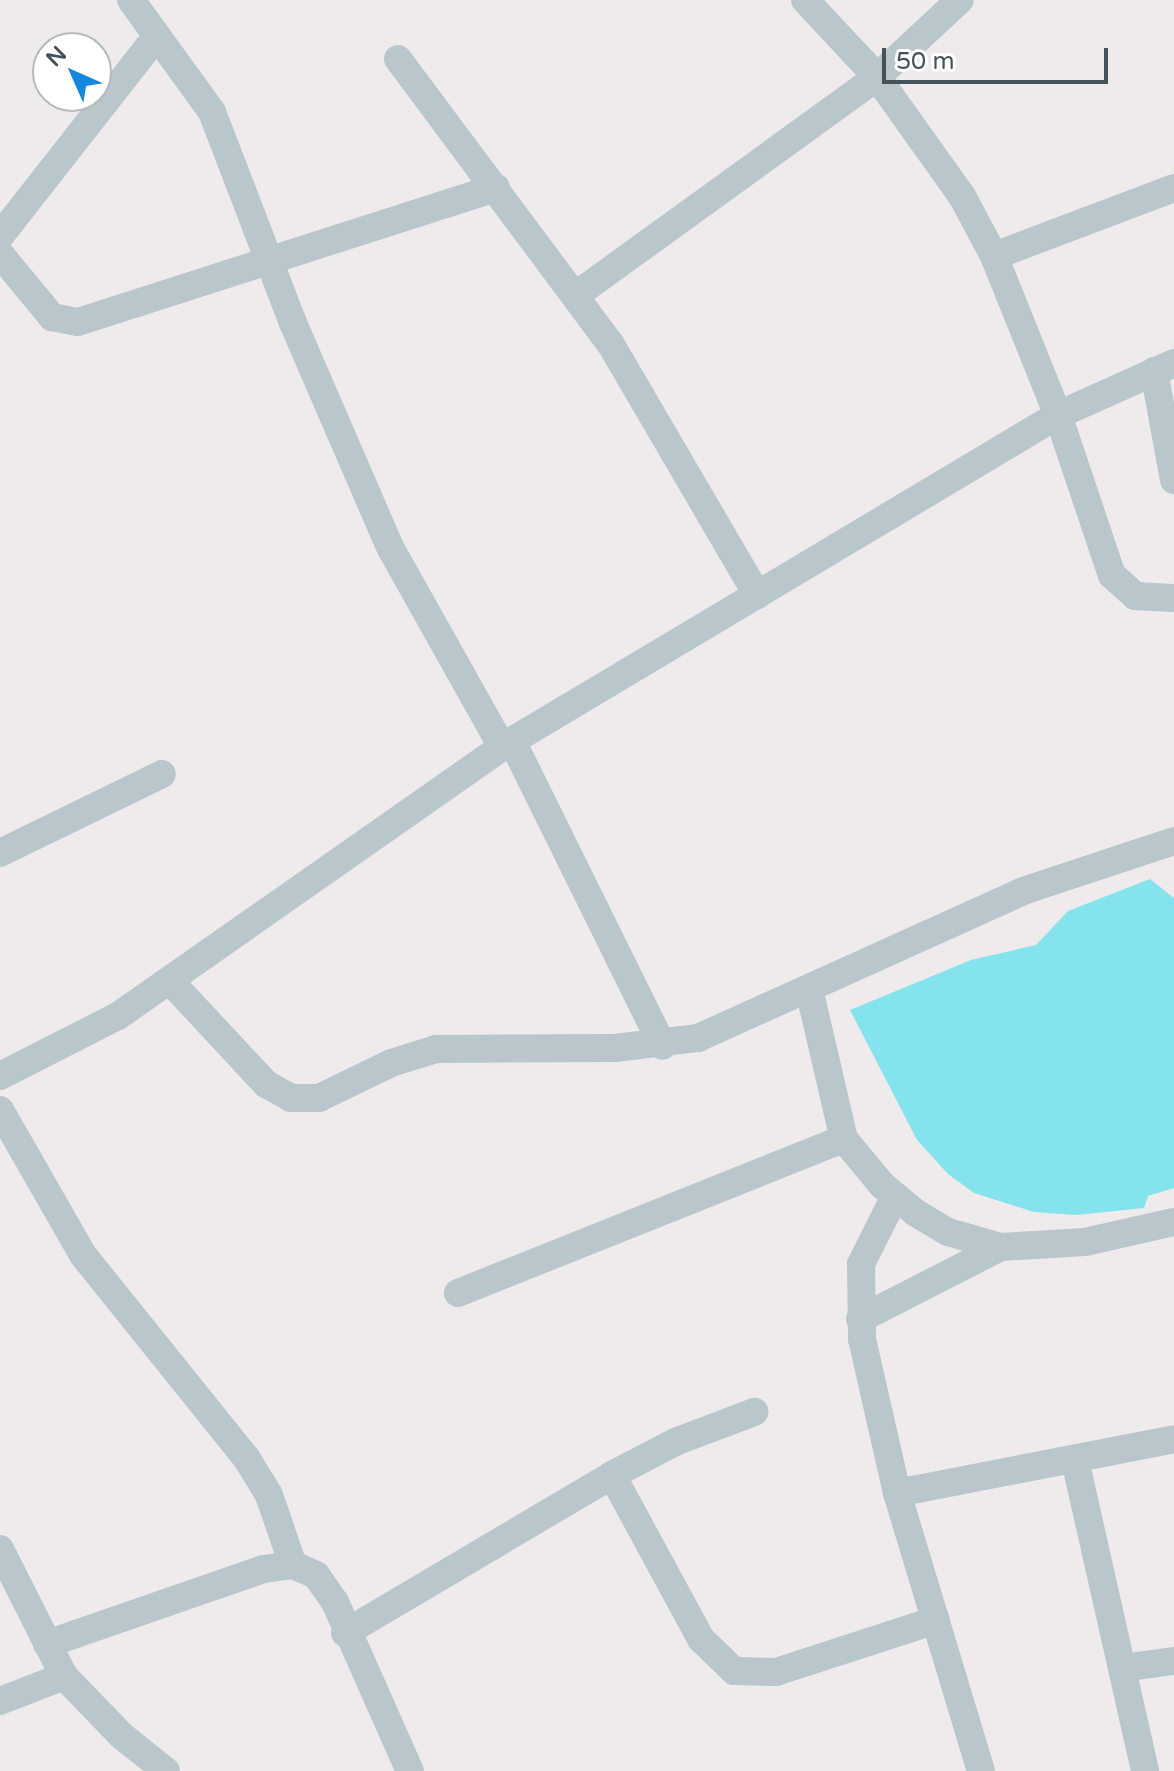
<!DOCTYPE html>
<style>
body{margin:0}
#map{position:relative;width:1174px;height:1771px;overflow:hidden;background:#efebec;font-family:"Varela Round",sans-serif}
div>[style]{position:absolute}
.water>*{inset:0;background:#84e3ec}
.minor>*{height:28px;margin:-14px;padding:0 14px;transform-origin:14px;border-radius:14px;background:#b9c6cc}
span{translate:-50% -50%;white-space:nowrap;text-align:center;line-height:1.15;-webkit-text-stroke:6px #fff;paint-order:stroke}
.north{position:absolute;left:32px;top:32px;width:80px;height:80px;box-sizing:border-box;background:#fff;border:2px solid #b4babd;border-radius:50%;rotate:315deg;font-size:22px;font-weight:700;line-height:32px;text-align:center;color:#445259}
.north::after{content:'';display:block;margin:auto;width:28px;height:36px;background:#1786dd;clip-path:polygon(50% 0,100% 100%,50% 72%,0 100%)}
.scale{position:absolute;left:882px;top:48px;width:226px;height:36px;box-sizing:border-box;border:4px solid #445259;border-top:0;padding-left:10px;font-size:24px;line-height:28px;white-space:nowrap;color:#445259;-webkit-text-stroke:6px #fff;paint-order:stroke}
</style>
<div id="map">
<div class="water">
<div style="clip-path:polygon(1150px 879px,1174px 898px,1174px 1188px,1148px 1196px,1144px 1208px,1076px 1215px,1034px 1212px,974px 1193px,948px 1174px,917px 1140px,850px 1010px,971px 960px,1036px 945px,1068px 911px)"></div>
</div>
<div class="minor">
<div style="left:131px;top:0;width:138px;rotate:54.1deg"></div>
<div style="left:212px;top:112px;width:226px;rotate:69deg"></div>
<div style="left:293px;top:323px;width:246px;rotate:66.6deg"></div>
<div style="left:391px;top:549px;width:227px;rotate:60.7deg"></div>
<div style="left:805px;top:0;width:105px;rotate:46.9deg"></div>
<div style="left:877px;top:77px;width:146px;rotate:54.5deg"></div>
<div style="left:962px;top:196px;width:68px;rotate:61.9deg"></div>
<div style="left:994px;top:256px;width:171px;rotate:68.1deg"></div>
<div style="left:1058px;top:415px;width:169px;rotate:71.4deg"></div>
<div style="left:1112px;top:575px;width:31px;rotate:42deg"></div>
<div style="left:1135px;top:596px;width:39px;rotate:3deg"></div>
<div style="left:398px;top:59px;width:354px;rotate:53.3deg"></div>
<div style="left:610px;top:343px;width:292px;rotate:59.7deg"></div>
<div style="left:0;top:236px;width:254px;rotate:-51.9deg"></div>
<div style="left:0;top:254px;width:82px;rotate:50.5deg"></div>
<div style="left:52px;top:317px;width:26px;rotate:11deg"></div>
<div style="left:78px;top:322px;width:439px;rotate:-17.8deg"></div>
<div style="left:994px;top:256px;width:192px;rotate:-20.7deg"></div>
<div style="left:576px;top:295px;width:372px;rotate:-35.9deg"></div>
<div style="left:877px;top:77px;width:113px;rotate:-42.9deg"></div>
<div style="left:1154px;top:371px;width:111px;rotate:79.6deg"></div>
<div style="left:512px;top:741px;width:340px;rotate:63.7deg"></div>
<div style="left:0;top:853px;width:180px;rotate:-26deg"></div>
<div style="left:170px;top:981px;width:141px;rotate:47deg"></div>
<div style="left:266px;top:1084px;width:29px;rotate:29deg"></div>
<div style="left:291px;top:1098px;width:28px"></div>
<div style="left:319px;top:1098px;width:80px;rotate:-25.9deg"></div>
<div style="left:391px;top:1063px;width:47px;rotate:-17.3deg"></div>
<div style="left:436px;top:1049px;width:179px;rotate:-0.3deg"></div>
<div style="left:615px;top:1048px;width:84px;rotate:-6.9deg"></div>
<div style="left:698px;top:1038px;width:357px;rotate:-24.3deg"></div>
<div style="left:1023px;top:891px;width:159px;rotate:-18.3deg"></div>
<div style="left:809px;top:989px;width:154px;rotate:76.9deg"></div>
<div style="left:844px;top:1139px;width:60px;rotate:50.4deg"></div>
<div style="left:882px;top:1185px;width:44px;rotate:39.5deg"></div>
<div style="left:916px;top:1213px;width:37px;rotate:31deg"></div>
<div style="left:948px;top:1232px;width:55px;rotate:15.8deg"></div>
<div style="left:1001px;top:1247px;width:84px;rotate:-3.4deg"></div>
<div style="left:1085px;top:1242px;width:91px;rotate:-12.7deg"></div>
<div style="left:0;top:1076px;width:132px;rotate:-27deg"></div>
<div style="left:118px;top:1016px;width:469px;rotate:-35deg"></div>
<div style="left:502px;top:747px;width:648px;rotate:-30.84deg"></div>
<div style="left:1058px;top:415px;width:127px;rotate:-24.1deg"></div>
<div style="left:0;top:1110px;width:167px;rotate:60.2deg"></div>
<div style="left:83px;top:1255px;width:262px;rotate:51.2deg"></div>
<div style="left:247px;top:1459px;width:42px;rotate:58.6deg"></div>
<div style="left:269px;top:1495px;width:74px;rotate:71.1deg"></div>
<div style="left:895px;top:1196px;width:76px;rotate:116.6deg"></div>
<div style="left:861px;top:1264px;width:75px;rotate:89.2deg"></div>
<div style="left:862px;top:1339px;width:158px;rotate:77.2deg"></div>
<div style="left:897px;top:1493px;width:290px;rotate:73.2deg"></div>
<div style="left:458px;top:1293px;width:416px;rotate:-21.8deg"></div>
<div style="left:860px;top:1319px;width:158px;rotate:-27.1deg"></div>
<div style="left:1075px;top:1460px;width:319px;rotate:77.3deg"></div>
<div style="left:612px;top:1475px;width:187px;rotate:61.5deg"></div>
<div style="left:701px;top:1639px;width:46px;rotate:44.1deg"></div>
<div style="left:734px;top:1671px;width:42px;rotate:1.4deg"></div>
<div style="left:776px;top:1672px;width:168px;rotate:-18deg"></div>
<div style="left:897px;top:1493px;width:282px;rotate:-11deg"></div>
<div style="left:0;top:1549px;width:142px;rotate:63.3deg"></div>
<div style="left:64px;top:1676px;width:83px;rotate:46deg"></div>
<div style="left:122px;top:1736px;width:56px;rotate:38.5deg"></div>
<div style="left:345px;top:1633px;width:310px;rotate:-30.6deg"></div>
<div style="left:612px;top:1475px;width:71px;rotate:-27.6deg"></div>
<div style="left:675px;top:1442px;width:85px;rotate:-20.8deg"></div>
<div style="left:47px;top:1644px;width:230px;rotate:-19.1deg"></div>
<div style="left:264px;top:1569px;width:29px;rotate:-8deg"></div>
<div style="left:293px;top:1565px;width:25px;rotate:23deg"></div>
<div style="left:316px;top:1575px;width:33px;rotate:55deg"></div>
<div style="left:335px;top:1602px;width:185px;rotate:66.1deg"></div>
<div style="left:1122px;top:1668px;width:52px;rotate:-7.7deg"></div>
<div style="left:0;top:1701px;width:69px;rotate:-21.3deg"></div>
</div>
<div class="north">N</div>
<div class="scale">50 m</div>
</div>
